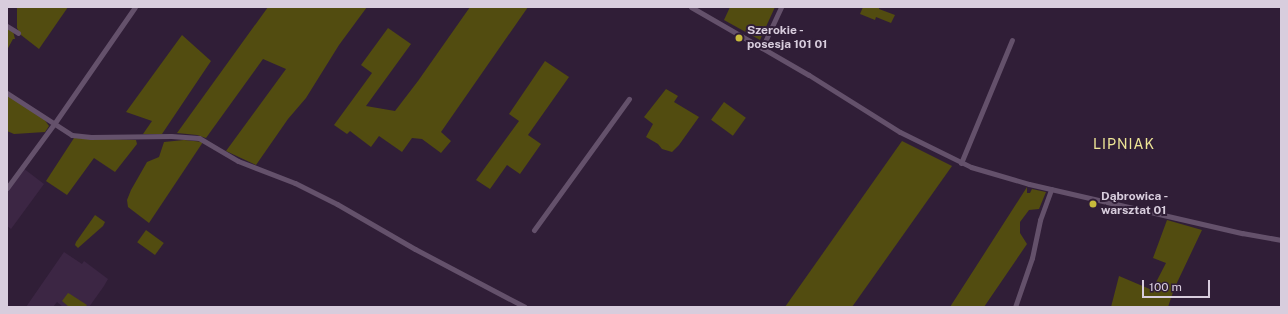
<!DOCTYPE html>
<meta charset="utf-8">
<style>
body{margin:0}
#map{position:relative;width:1288px;height:314px;overflow:hidden;background:#301e37;font-family:"Public Sans",sans-serif}
div>[style]{position:absolute}
.built>*{inset:0;background:#3c2644}
.green>*{inset:0;background:#524c10;transform-origin:0 0}
.minor>*{height:5px;margin:-2.5px;padding:0 2.5px;transform-origin:2.5px;border-radius:2.5px;background:#64516b}
.dots>*{width:11px;height:11px;translate:-50% -50%;box-sizing:border-box;border:2px solid #301e37;border-radius:50%}
span{translate:-50% -50%;white-space:nowrap;text-align:center;line-height:1.15;-webkit-text-stroke:4px #301e37;paint-order:stroke}
.poi-label{font-size:12px;color:#d8cddd;font-weight:700}
.left{translate:0 -50%;text-align:left}
.quarter-label{font-size:14px;color:#eee596;letter-spacing:1px}
.frame{position:absolute;inset:0;border:8px solid #d8cddd;pointer-events:none}
.scale{position:absolute;left:1142px;top:280px;width:68px;height:18px;box-sizing:border-box;border:2px solid #d8cddd;border-top:0;padding-left:5px;font-size:12px;line-height:14px;white-space:nowrap;color:#d8cddd;-webkit-text-stroke:3px #301e37;paint-order:stroke}
</style>
<div id="map">
<div class="built">
<div style="clip-path:polygon(23px 168px,44px 184px,11px 229px,7px 226px,7px 190px)"></div>
<div style="clip-path:polygon(64px 252px,82px 264px,84px 261px,108px 279px,104px 286px,89px 307px,63px 307px,57px 302px,53px 307px,26px 307px)"></div>
</div>
<div class="green">
<div style="clip-path:polygon(17px 7px,68px 7px,39px 49px,21px 35px,17px 28px)"></div>
<div style="clip-path:polygon(268px 7px,367px 7px,339px 45px,306px 98px,288px 119px,256px 165px,226px 151px,286px 69px,263px 59px,206px 138px,197px 135px,177px 133px)"></div>
<div style="clip-path:polygon(470px 7px,528px 7px,441px 132px,451px 141px,441px 153px,422px 139px,412px 138px,402px 152px,379px 136px,371px 147px,350px 131px,347px 134px,334px 125px,372px 73px,361px 65px,388px 28px,411px 44px,366px 106px,395px 111px,418px 81px)"></div>
<div style="clip-path:polygon(730px 7px,775px 7px,760px 40px,724px 20px)"></div>
<div style="clip-path:polygon(863px 7px,879px 7px,879px 9px,895px 15px,891px 23px,876px 17px,875px 20px,860px 14px)"></div>
<div style="clip-path:polygon(7px 28px,13px 31px,15px 39px,13px 39px,7px 50px)"></div>
<div style="clip-path:polygon(182px 35px,211px 61px,162px 134px,143px 134px,152px 121px,126px 112px)"></div>
<div style="clip-path:polygon(545px 61px,569px 77px,528px 135px,541px 144px,520px 174px,507px 165px,490px 189px,476px 180px,519px 121px,509px 114px)"></div>
<div style="clip-path:polygon(666px 89px,678px 96px,674px 102px,699px 117px,679px 145px,672px 152px,662px 149px,658px 144px,646px 137px,653px 124px,644px 117px)"></div>
<div style="clip-path:polygon(7px 94px,44px 119px,49px 126px,45px 132px,14px 134px,7px 131px)"></div>
<div style="left:724px;top:102px;width:27px;height:22px;rotate:36deg"></div>
<div style="clip-path:polygon(74px 138px,136px 140px,137px 144px,115px 172px,94px 158px,67px 195px,46px 181px)"></div>
<div style="clip-path:polygon(184px 140px,203px 142px,149px 223px,128px 207px,127px 200px,131px 190px,147px 162px,159px 157px,164px 142px)"></div>
<div style="clip-path:polygon(902px 141px,952px 166px,852px 307px,785px 307px)"></div>
<div style="clip-path:polygon(1027px 187px,1027px 193px,1030px 193px,1032px 189px,1046px 192px,1039px 209px,1029px 210px,1020px 222px,1020px 233px,1027px 244px,984px 307px,950px 307px)"></div>
<div style="clip-path:polygon(95px 215px,105px 222px,103px 226px,78px 248px,75px 245px,76px 242px)"></div>
<div style="clip-path:polygon(1167px 220px,1202px 230px,1174px 289px,1168px 307px,1111px 307px,1119px 276px,1152px 290px,1166px 263px,1153px 258px)"></div>
<div style="left:146px;top:230px;width:22px;height:15px;rotate:36deg"></div>
<div style="clip-path:polygon(68px 293px,70px 294px,87px 305px,85px 307px,69px 307px,62px 301px)"></div>
</div>
<div class="minor">
<div style="left:691px;top:7px;width:136px;rotate:30deg"></div>
<div style="left:809px;top:75px;width:107px;rotate:32.1deg"></div>
<div style="left:900px;top:132px;width:79px;rotate:26.2deg"></div>
<div style="left:971px;top:167px;width:60px;rotate:16.3deg"></div>
<div style="left:1029px;top:184px;width:219px;rotate:13deg"></div>
<div style="left:1242px;top:233px;width:40px;rotate:10deg"></div>
<div style="left:7px;top:26px;width:13px;rotate:32deg"></div>
<div style="left:762px;top:48px;width:45px;rotate:-65.1deg"></div>
<div style="left:7px;top:93px;width:77px;rotate:32.9deg"></div>
<div style="left:72px;top:135px;width:19px;rotate:6deg"></div>
<div style="left:91px;top:137px;width:80px;rotate:-0.7deg"></div>
<div style="left:171px;top:136px;width:28px;rotate:4deg"></div>
<div style="left:199px;top:138px;width:45px;rotate:30.5deg"></div>
<div style="left:238px;top:161px;width:61px;rotate:21.1deg"></div>
<div style="left:295px;top:183px;width:47px;rotate:26.6deg"></div>
<div style="left:337px;top:204px;width:90px;rotate:30deg"></div>
<div style="left:415px;top:249px;width:124px;rotate:27.8deg"></div>
<div style="left:961px;top:163px;width:133px;rotate:-67.5deg"></div>
<div style="left:7px;top:188px;width:79px;rotate:-53.7deg"></div>
<div style="left:54px;top:124px;width:142px;rotate:-55.3deg"></div>
<div style="left:534px;top:230px;width:162px;rotate:-54.1deg"></div>
<div style="left:1015px;top:307px;width:52px;rotate:-70.9deg"></div>
<div style="left:1032px;top:258px;width:39px;rotate:-78deg"></div>
<div style="left:1040px;top:220px;width:33px;rotate:-70deg"></div>
</div>
<div class="dots">
<div style="left:739px;top:38px;background:#c8bb3b"></div>
<div style="left:1093px;top:204px;background:#c8bb3b"></div>
</div>
<div class="poi-label">
<span class="left" style="left:747px;top:38px">Szerokie -<br>posesja 101 01</span>
<span class="left" style="left:1101px;top:204px">Dąbrowica -<br>warsztat 01</span>
</div>
<div class="quarter-label">
<span style="left:1124px;top:144px">LIPNIAK</span>
</div>
<div class="frame"></div>
<div class="scale">100 m</div>
</div>
